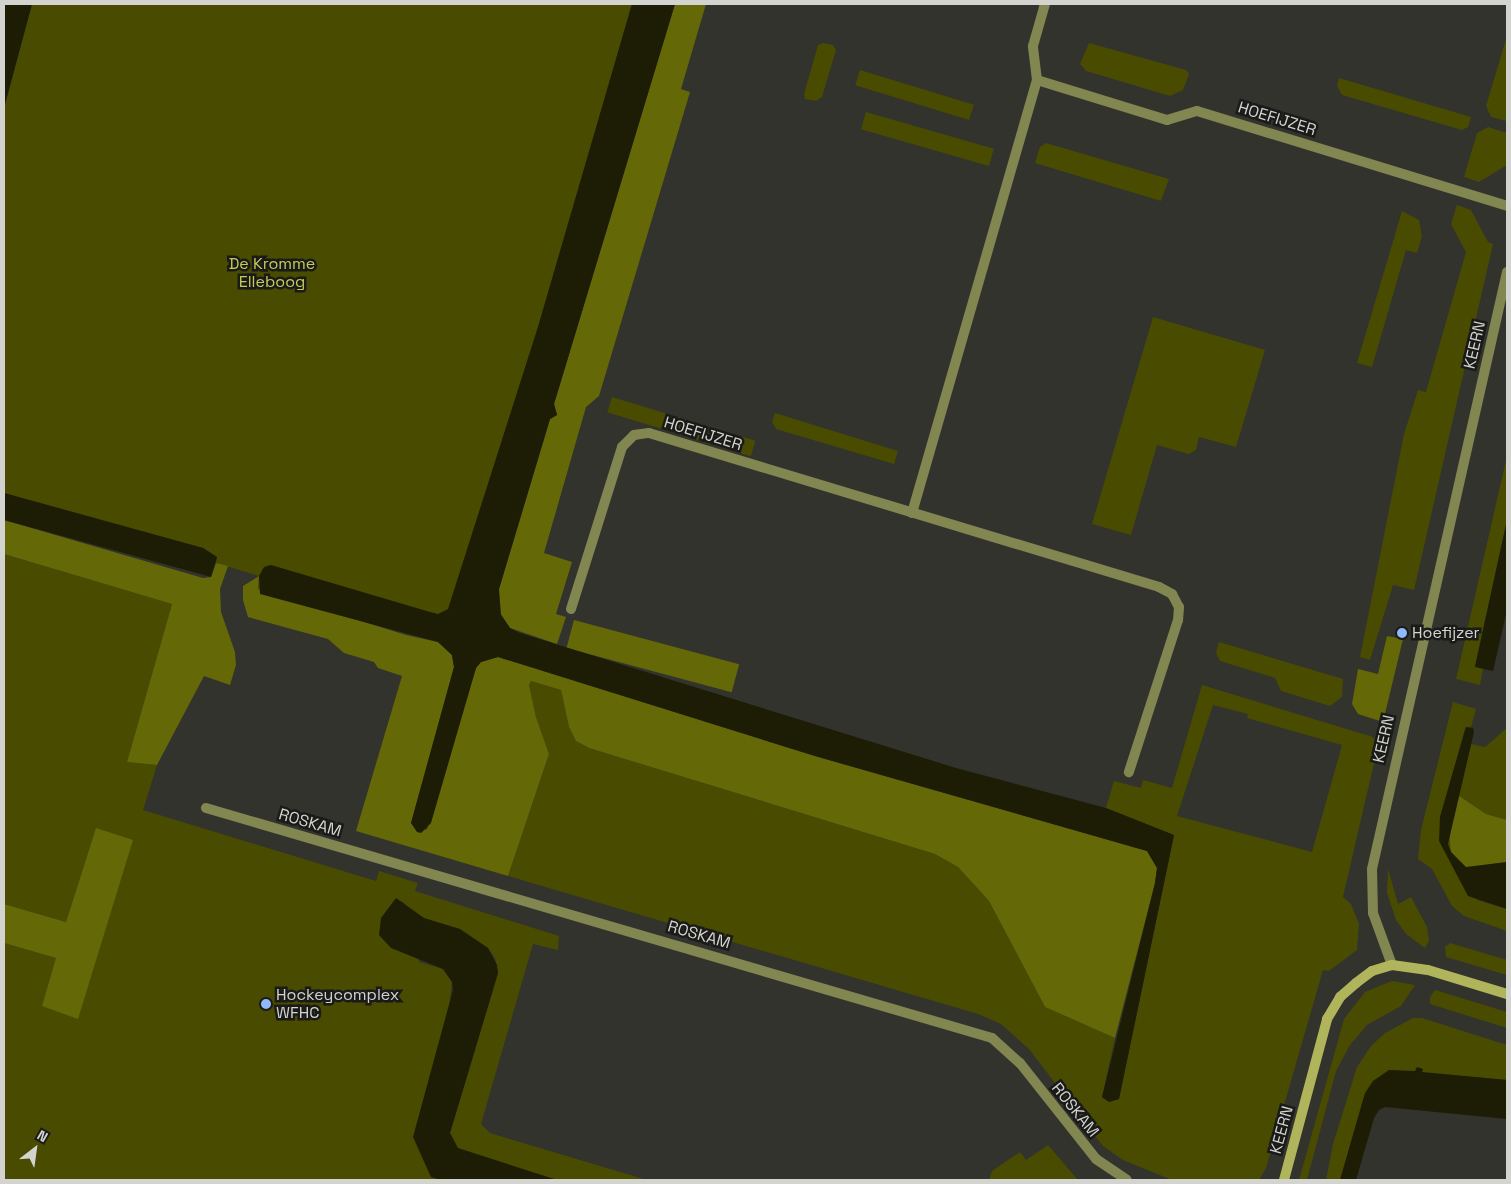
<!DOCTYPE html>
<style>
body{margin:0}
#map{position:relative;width:1511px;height:1184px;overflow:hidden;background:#32332d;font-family:"Space Grotesk",sans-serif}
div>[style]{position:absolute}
.green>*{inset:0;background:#494b00;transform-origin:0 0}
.forest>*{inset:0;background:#656806;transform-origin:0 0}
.water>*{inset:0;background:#1c1d04}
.street>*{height:10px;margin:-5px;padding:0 5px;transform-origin:5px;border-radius:5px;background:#828650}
.secondary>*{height:10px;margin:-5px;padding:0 5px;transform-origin:5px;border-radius:5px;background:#b0b55c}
.dots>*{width:14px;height:14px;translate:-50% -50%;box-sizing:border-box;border:2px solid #1a1a18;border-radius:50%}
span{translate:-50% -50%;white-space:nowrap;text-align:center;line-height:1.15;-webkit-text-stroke:5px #1a1a18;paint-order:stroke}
.street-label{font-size:16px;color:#d3d3d0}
.park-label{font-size:16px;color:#c6cc5a}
.poi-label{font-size:16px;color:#d3d3d0}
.left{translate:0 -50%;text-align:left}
.frame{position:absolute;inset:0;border:5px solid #d3d3d0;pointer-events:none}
.north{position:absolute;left:10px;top:1124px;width:50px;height:50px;-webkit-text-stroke:4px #1a1a18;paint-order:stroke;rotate:30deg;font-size:14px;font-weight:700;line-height:20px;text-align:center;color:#d3d3d0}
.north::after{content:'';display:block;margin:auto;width:18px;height:22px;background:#d3d3d0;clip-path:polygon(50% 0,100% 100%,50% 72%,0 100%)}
</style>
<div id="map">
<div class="green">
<div style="clip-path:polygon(32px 4px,632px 4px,538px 327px,438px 642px,258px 589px,259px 576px,216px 563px,217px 557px,203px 548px,4px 493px,4px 108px)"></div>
<div style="clip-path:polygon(1507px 36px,1507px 121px,1491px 117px,1486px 106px)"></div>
<div style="clip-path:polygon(823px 43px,833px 45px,836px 50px,822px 97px,816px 101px,805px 99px,804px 94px,818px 45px)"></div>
<div style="clip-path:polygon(1089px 43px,1186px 70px,1189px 74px,1183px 90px,1170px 96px,1086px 71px,1080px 64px)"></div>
<div style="left:860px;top:70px;width:119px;height:16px;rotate:17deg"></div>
<div style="clip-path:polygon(1339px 78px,1471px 117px,1468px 127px,1462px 130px,1342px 95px,1337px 86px)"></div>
<div style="left:866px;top:112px;width:133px;height:18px;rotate:16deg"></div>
<div style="clip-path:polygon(1488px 127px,1507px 133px,1507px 165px,1479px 182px,1464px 177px,1477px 133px)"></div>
<div style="clip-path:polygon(1046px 143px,1169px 179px,1161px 201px,1035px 163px,1040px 147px)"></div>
<div style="clip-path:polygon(1457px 205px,1471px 210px,1488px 242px,1493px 244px,1414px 590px,1393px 585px,1370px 660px,1360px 657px,1404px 434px,1418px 390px,1426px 392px,1466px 252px,1451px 224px)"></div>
<div style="clip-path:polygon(1402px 211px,1419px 220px,1422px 236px,1417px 253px,1406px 250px,1372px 367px,1357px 363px)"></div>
<div style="clip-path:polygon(1153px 317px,1265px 350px,1236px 447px,1199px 437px,1196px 450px,1189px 454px,1157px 445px,1131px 535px,1092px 524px)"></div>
<div style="left:612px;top:397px;width:150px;height:16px;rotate:17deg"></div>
<div style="clip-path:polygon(775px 413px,898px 451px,894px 464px,776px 429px,772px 422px)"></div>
<div style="clip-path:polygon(1507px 456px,1507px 520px,1475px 666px,1483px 669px,1480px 685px,1456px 679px)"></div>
<div style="clip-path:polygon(4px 554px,172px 604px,127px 762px,157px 765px,143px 810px,376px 881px,379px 871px,418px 883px,415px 891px,559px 936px,558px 950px,533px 944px,481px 1124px,490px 1133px,647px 1180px,557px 1180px,458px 1149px,450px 1133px,498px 973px,495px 958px,488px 948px,463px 932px,424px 918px,411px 911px,401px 900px,419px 962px,443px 969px,452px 982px,431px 1177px,441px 1180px,4px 1180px,4px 943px,56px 958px,96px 828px,66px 922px,4px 904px)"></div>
<div style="clip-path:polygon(1219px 642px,1343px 679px,1342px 697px,1330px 706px,1281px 691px,1275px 678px,1220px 661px,1216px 653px)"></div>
<div style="clip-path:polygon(evenodd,531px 681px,561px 690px,569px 727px,576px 741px,589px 748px,935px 854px,958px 867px,989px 901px,1045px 1007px,1115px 1038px,1102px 1097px,1109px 1102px,1119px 1099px,1174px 835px,1106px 808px,1114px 781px,1141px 788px,1143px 780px,1172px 788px,1202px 685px,1373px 737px,1378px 746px,1343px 897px,1351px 904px,1359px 924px,1357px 950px,1329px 971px,1323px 970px,1266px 1168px,1259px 1180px,1172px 1180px,1123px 1160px,1103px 1146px,1029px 1049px,1001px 1024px,978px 1014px,508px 876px,549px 754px,536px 717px,529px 685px,531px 681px,1213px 705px,1248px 714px,1247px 718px,1342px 745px,1312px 852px,1177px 816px,1213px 705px)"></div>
<div style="clip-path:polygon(1453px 702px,1476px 709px,1471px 727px,1465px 729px,1440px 817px,1477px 900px,1507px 909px,1507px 931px,1464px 916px,1452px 906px,1432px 869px,1418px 859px,1421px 830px)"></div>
<div style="clip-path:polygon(1507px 728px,1507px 820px,1486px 814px,1458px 795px,1471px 744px,1485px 747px)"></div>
<div style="clip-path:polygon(1388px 869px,1398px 904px,1411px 897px,1427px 927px,1429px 941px,1425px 948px,1406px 934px,1396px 920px,1387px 893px)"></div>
<div style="clip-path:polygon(1450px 943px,1507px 960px,1507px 975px,1446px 957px,1445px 947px)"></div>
<div style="clip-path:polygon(1392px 981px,1415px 985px,1401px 1006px,1367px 1025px,1350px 1045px,1336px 1071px,1307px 1180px,1299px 1180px,1344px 1019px,1365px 992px)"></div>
<div style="clip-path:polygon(1435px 990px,1507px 1012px,1507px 1028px,1430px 1004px,1430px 997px)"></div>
<div style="clip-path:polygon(1413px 1018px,1422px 1018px,1507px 1045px,1507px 1080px,1389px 1070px,1365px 1094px,1340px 1180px,1326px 1180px,1333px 1144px,1357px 1067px,1371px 1046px,1385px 1033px)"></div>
<div style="clip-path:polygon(1048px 1145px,1078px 1180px,989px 1180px,992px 1171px,1020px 1152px,1026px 1160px)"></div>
</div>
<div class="forest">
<div style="clip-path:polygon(675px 4px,706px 4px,681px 89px,690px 92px,599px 396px,586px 407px,544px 553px,572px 562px,556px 614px,566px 617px,557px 644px,510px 628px,499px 611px,499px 589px,550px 419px,557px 415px,554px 404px)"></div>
<div style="clip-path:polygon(4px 520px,203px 578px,211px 577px,216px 563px,228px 566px,220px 589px,221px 612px,235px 652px,236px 665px,230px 685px,204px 676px,157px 765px,127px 762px,172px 604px,4px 554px)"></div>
<div style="clip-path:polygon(259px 576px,258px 589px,406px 635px,438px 642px,452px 655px,454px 667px,411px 823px,418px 832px,427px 829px,476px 668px,481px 662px,498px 657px,815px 756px,1147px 851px,1157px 868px,1155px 883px,1115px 1038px,1045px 1007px,989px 901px,958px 867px,935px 854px,589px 748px,576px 741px,569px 727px,561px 690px,531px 681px,529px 685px,536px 717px,549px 754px,508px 876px,356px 831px,402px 676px,378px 668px,374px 662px,344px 653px,328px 639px,248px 617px,243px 600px,243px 586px)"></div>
<div style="left:574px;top:620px;width:171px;height:29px;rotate:15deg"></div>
<div style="clip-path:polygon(1387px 636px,1403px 639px,1383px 722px,1358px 714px,1352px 704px,1358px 669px,1378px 674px)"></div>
<div style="clip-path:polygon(1458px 795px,1486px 814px,1507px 820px,1507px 862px,1466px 868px,1451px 852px,1449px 832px)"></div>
<div style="clip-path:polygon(96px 828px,133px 840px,78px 1019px,42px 1006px,56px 958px,4px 943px,4px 904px,66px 922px)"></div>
</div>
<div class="water">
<div style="clip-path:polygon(5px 4px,32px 4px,4px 108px,4px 10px)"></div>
<div style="clip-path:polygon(632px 4px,675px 4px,554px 404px,557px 415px,550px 419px,499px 589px,501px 615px,510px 628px,520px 633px,956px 768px,1106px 808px,1174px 835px,1119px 1099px,1109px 1102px,1102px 1097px,1155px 883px,1157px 868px,1147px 851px,815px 756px,498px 657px,481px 662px,476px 668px,431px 823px,421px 833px,417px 832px,411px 823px,454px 667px,452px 655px,438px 642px,260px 594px,259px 576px,264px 567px,271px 565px,430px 612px,438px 614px,448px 609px,538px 327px)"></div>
<div style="clip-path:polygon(4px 493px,203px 548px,217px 557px,211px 577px,4px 520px)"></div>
<div style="clip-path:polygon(1507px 520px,1507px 610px,1493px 671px,1475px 667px)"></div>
<div style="clip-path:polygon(1466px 727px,1473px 728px,1474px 732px,1448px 844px,1451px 852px,1466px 867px,1507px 862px,1507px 909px,1468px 896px,1439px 841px,1440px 817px)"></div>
<div style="clip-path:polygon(396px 898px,424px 918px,460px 929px,488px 948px,497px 965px,498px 973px,450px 1133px,458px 1148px,557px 1180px,441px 1180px,431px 1177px,413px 1137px,453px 990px,452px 982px,443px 969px,391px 948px,379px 935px,381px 918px)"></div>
<div style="clip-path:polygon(1417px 1067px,1423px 1069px,1422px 1072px,1507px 1080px,1507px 1119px,1385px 1107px,1379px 1110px,1374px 1118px,1356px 1180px,1340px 1180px,1365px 1093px,1373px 1081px,1389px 1070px,1415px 1071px)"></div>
</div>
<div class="street">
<div style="left:1037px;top:80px;width:136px;rotate:17.1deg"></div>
<div style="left:1167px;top:120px;width:31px;rotate:-17deg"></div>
<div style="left:1197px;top:111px;width:324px;rotate:17deg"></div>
<div style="left:912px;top:513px;width:451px;rotate:-73.9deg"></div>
<div style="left:1037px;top:80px;width:34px;rotate:-97deg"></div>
<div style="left:1033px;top:46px;width:44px;rotate:-74.1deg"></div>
<div style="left:571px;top:609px;width:170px;rotate:-72.5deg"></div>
<div style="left:622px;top:447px;width:17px;rotate:-45deg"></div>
<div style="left:634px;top:435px;width:15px;rotate:-8deg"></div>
<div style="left:649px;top:433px;width:533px;rotate:16.8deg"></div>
<div style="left:1159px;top:587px;width:15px;rotate:28deg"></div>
<div style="left:1172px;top:594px;width:15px;rotate:62deg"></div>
<div style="left:1179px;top:607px;width:13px;rotate:94deg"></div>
<div style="left:1178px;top:620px;width:160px;rotate:107.9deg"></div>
<div style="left:206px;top:808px;width:819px;rotate:16.31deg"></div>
<div style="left:992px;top:1038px;width:38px;rotate:42deg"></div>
<div style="left:1020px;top:1063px;width:122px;rotate:51.6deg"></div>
<div style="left:1096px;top:1159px;width:37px;rotate:34deg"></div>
<div style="left:1392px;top:965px;width:55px;rotate:-110.1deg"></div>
<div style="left:1373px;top:913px;width:44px;rotate:-91.3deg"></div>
<div style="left:1372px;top:869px;width:612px;rotate:-77.26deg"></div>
</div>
<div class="secondary">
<div style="left:1284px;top:1180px;width:167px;rotate:-75deg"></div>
<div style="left:1327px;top:1019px;width:26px;rotate:-59deg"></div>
<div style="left:1340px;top:997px;width:21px;rotate:-41deg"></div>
<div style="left:1356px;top:983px;width:20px;rotate:-37deg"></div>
<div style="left:1372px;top:971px;width:21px;rotate:-17deg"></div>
<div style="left:1392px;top:965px;width:36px;rotate:8deg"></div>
<div style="left:1428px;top:970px;width:83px;rotate:16.9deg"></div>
</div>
<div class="dots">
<div style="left:1402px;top:633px;background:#91b8fd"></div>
<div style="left:266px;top:1004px;background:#91b8fd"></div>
</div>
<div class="street-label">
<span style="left:1277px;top:119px;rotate:17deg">HOEFIJZER</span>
<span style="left:1475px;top:345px;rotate:-77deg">KEERN</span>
<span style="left:703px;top:434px;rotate:17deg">HOEFIJZER</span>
<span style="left:1384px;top:739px;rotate:-77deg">KEERN</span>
<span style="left:310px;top:823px;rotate:16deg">ROSKAM</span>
<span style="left:699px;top:935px;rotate:16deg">ROSKAM</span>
<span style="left:1075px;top:1110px;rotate:51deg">ROSKAM</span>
<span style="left:1282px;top:1130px;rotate:-75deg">KEERN</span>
</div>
<div class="park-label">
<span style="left:272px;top:273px">De Kromme<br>Elleboog</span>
</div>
<div class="poi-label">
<span class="left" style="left:1412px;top:633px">Hoefijzer</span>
<span class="left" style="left:276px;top:1004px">Hockeycomplex<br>WFHC</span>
</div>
<div class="frame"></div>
<div class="north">N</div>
</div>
